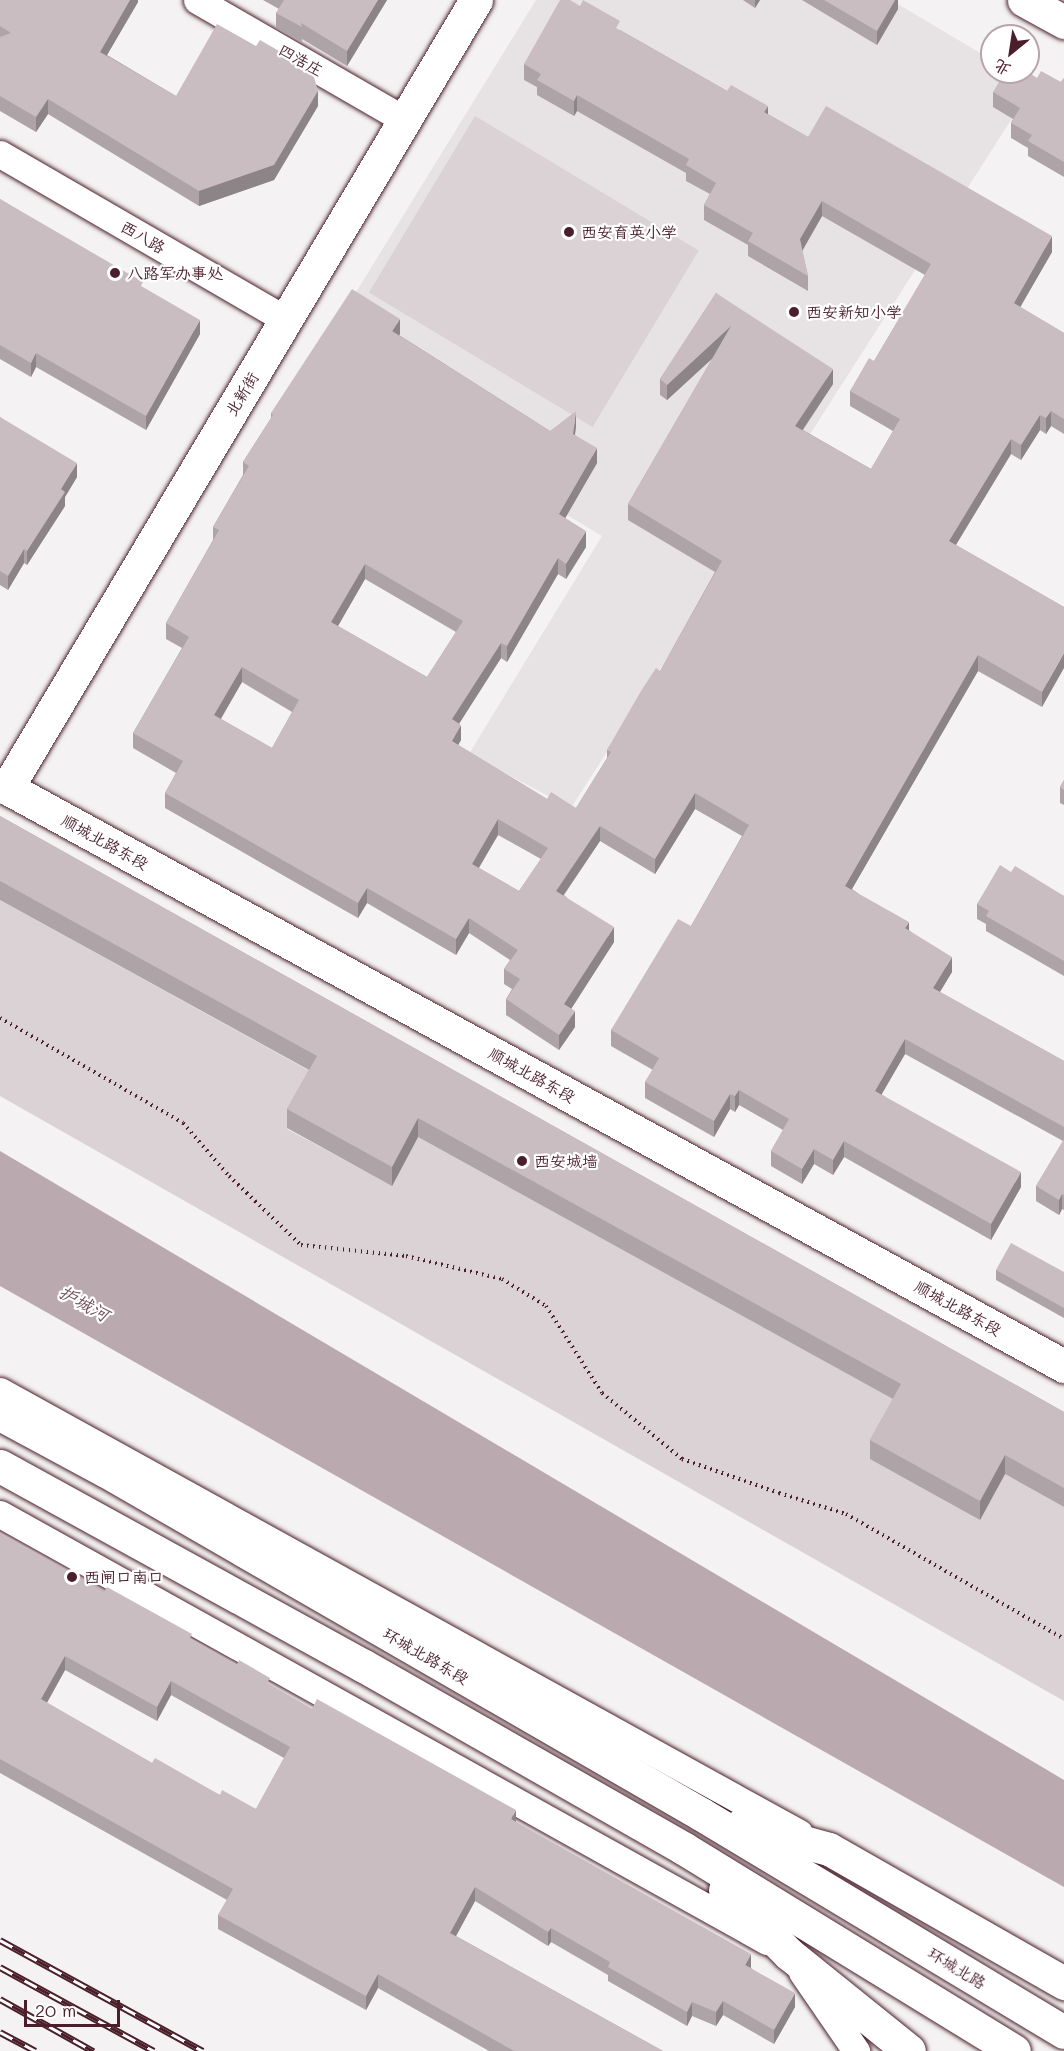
<!DOCTYPE html>
<meta charset="utf-8">
<style>
body{margin:0}
#map{position:relative;width:1064px;height:2051px;overflow:hidden;background:#f4f2f2;font-family:Mali,"LXGW WenKai TC",sans-serif}
div>[style]{position:absolute}
.built>*{inset:0;background:#e7e2e3}
.green>*{inset:0;background:#dbd2d5;transform-origin:0 0}
.water>*{inset:0;background:#baa9ae}
.path>*{height:4px;margin-top:-2px;transform-origin:0;background:repeating-linear-gradient(90deg,#4a1f2b 0 1.5px,transparent 0 6px)}
.roads{filter:drop-shadow(0 0 2px #4a1f2b) drop-shadow(0 0 2px #4a1f2b)}
.street>*{height:27px;margin:-13.5px;padding:0 13.5px;transform-origin:13.5px;border-radius:13.5px;background:#fff}
.secondary>*{height:33px;margin:-16.5px;padding:0 16.5px;transform-origin:16.5px;border-radius:16.5px;background:#fff}
.primary>*{height:33px;margin:-16.5px;padding:0 16.5px;transform-origin:16.5px;border-radius:16.5px;background:#fff}
.rail>*{height:7px;margin-top:-3.5px;transform-origin:0;background:repeating-linear-gradient(90deg,#fff 0 14px,#4a1f2b 0 28px);box-sizing:border-box;border-block:2px solid #4a1f2b}
.wall>*{inset:0;background:#aea3a6}
.shaded-wall>*{inset:0;background:#8d8487}
.building>*{inset:0;background:#cabdc1}
.dots>*{width:16px;height:16px;translate:-50% -50%;box-sizing:border-box;border:3px solid #fff;border-radius:50%}
span{translate:-50% -50%;white-space:nowrap;text-align:center;line-height:1.15;-webkit-text-stroke:4.5px #fff;paint-order:stroke}
.street-label{font-size:16px;color:#4a1f2b}
.poi-label{font-size:16px;color:#4a1f2b}
.left{translate:0 -50%;text-align:left}
.water-label{font-size:18px;color:#714f59;font-style:italic}
.north{position:absolute;left:980px;top:24px;width:60px;height:60px;box-sizing:border-box;background:#fff;border:2px solid #b7a5aa;border-radius:50%;rotate:210deg;font-size:16px;font-weight:700;line-height:24px;text-align:center;color:#4a1f2b}
.north::after{content:'';display:block;margin:auto;width:21px;height:27px;background:#4a1f2b;clip-path:polygon(50% 0,100% 100%,50% 72%,0 100%)}
.scale{position:absolute;left:24px;top:2000px;width:96px;height:27px;box-sizing:border-box;border:3px solid #4a1f2b;border-top:0;padding-left:8px;font-size:18px;line-height:21px;white-space:nowrap;color:#4a1f2b;-webkit-text-stroke:4px #fff;paint-order:stroke}
</style>
<div id="map">
<div class="built">
<div style="clip-path:polygon(536px 0,891px 0,992px 60px,992px 72px,1013px 72px,1034px 84px,571px 808px,469px 754px,602px 536px,313px 362px)"></div>
</div>
<div class="green">
<div style="left:475px;top:116px;width:261px;height:206px;rotate:31deg"></div>
<div style="clip-path:polygon(0 900px,317px 1075px,287px 1129px,391px 1185px,418px 1137px,901px 1403px,980px 1520px,1005px 1474px,1064px 1507px,1064px 1701px,0 1096px)"></div>
</div>
<div class="water">
<div style="clip-path:polygon(0 1151px,1064px 1780px,1064px 1887px,0 1286px)"></div>
</div>
<div class="path">
<div style="left:0;top:1018px;width:211px;rotate:29.8deg"></div>
<div style="left:183px;top:1123px;width:70px;rotate:49deg"></div>
<div style="left:229px;top:1176px;width:100px;rotate:43.8deg"></div>
<div style="left:301px;top:1245px;width:106px;rotate:6deg"></div>
<div style="left:406px;top:1256px;width:99px;rotate:13.5deg"></div>
<div style="left:502px;top:1279px;width:52px;rotate:31.5deg"></div>
<div style="left:546px;top:1306px;width:103px;rotate:57.2deg"></div>
<div style="left:602px;top:1393px;width:104px;rotate:39.5deg"></div>
<div style="left:682px;top:1459px;width:103px;rotate:19.3deg"></div>
<div style="left:779px;top:1493px;width:70px;rotate:17.4deg"></div>
<div style="left:846px;top:1514px;width:251px;rotate:29.8deg"></div>
</div>
<div class="roads">
<div class="street">
<div style="left:197px;top:0;width:240px;rotate:30deg"></div>
<div style="left:0;top:154px;width:331px;rotate:30.1deg"></div>
<div style="left:0;top:1391px;width:913px;rotate:28.95deg"></div>
<div style="left:0;top:1514px;width:878px;rotate:29.11deg"></div>
<div style="left:802px;top:1972px;width:96px;rotate:55.6deg"></div>
</div>
<div class="secondary">
<div style="left:1024px;top:0;width:46px;rotate:28.8deg"></div>
<div style="left:0;top:784px;width:1213px;rotate:28.68deg"></div>
<div style="left:7px;top:788px;width:917px;rotate:-59.24deg"></div>
</div>
<div class="primary">
<div style="left:0;top:1414px;width:120px;rotate:28.3deg"></div>
<div style="left:106px;top:1471px;width:687px;rotate:29.96deg"></div>
<div style="left:701px;top:1814px;width:423px;rotate:31deg"></div>
<div style="left:0;top:1466px;width:415px;rotate:28.8deg"></div>
<div style="left:364px;top:1666px;width:367px;rotate:29.7deg"></div>
<div style="left:683px;top:1848px;width:388px;rotate:31.5deg"></div>
<div style="left:741px;top:1825px;width:91px;rotate:15.3deg"></div>
<div style="left:829px;top:1849px;width:271px;rotate:29.7deg"></div>
<div style="left:725px;top:1890px;width:91px;rotate:45deg"></div>
<div style="left:789px;top:1954px;width:154px;rotate:38.9deg"></div>
</div>
</div>
<div class="rail">
<div style="left:0;top:1940px;width:231px;rotate:28.7deg"></div>
<div style="left:0;top:1967px;width:175px;rotate:28.6deg"></div>
<div style="left:0;top:1999px;width:107px;rotate:29.2deg"></div>
<div style="left:0;top:2032px;width:40px;rotate:28deg"></div>
</div>
<div class="wall">
<div style="clip-path:polygon(0 0,138px 0,138px 2px,107px 55px,176px 96px,318px 106px,274px 180px,199px 206px,48px 114px,36px 132px,0 111px)"></div>
<div style="clip-path:polygon(263px 0,387px 0,347px 66px,302px 39px,302px 42px,276px 28px,276px 13px,279px 9px)"></div>
<div style="clip-path:polygon(743px 0,760px 0,755px 8px)"></div>
<div style="clip-path:polygon(802px 0,898px 0,898px 9px,877px 45px)"></div>
<div style="clip-path:polygon(evenodd,620px 30px,808px 137px,1052px 252px,1020px 307px,1064px 333px,1064px 434px,1051px 426px,1046px 434px,1040px 430px,1021px 460px,1011px 454px,956px 545px,1064px 607px,1042px 707px,978px 671px,852px 889px,909px 930px,952px 972px,940px 992px,1064px 1061px,1064px 1210px,1062px 1209px,1059px 1215px,1036px 1201px,1036px 1186px,1063px 1141px,905px 1054px,881px 1094px,1021px 1187px,991px 1240px,844px 1157px,833px 1175px,814px 1164px,802px 1184px,771px 1166px,771px 1151px,783px 1130px,739px 1105px,735px 1112px,730px 1109px,714px 1137px,645px 1098px,645px 1082px,653px 1070px,611px 1046px,611px 1030px,691px 926px,742px 836px,695px 809px,655px 874px,600px 841px,564px 895px,614px 942px,571px 1009px,575px 1027px,559px 1050px,506px 1015px,506px 999px,512px 989px,504px 984px,504px 969px,510px 960px,469px 933px,456px 955px,367px 903px,358px 918px,165px 808px,165px 793px,176px 773px,133px 748px,133px 733px,182px 648px,166px 639px,166px 623px,213px 540px,213px 527px,243px 475px,243px 462px,271px 418px,271px 413px,400px 334px,399px 335px,550px 431px,576px 426px,575px 435px,597px 463px,565px 518px,586px 547px,566px 579px,558px 574px,507px 662px,501px 658px,459px 723px,461px 740px,458px 745px,547px 799px,576px 808px,607px 758px,607px 750px,660px 671px,715px 572px,628px 520px,628px 504px,712px 359px,667px 400px,660px 395px,660px 379px,716px 293px,833px 384px,803px 430px,871px 469px,893px 431px,850px 406px,850px 391px,874px 361px,925px 275px,822px 216px,802px 250px,808px 276px,808px 291px,748px 256px,748px 245px,704px 220px,704px 205px,710px 194px,686px 181px,686px 173px,577px 111px,574px 116px,537px 95px,537px 87px,524px 80px,524px 64px,620px 30px,365px 579px,456px 632px,427px 677px,338px 626px,365px 579px,620px 30px,242px 682px,292px 712px,272px 748px,221px 719px,242px 682px,620px 30px,498px 835px,541px 859px,519px 891px,479px 868px,498px 835px)"></div>
<div style="clip-path:polygon(1037px 78px,1061px 82px,1064px 78px,1064px 177px,1028px 156px,1028px 148px,1011px 138px,1011px 123px,1013px 119px,993px 107px,993px 92px)"></div>
<div style="clip-path:polygon(0 199px,143px 288px,200px 334px,146px 430px,36px 367px,31px 377px,0 359px)"></div>
<div style="clip-path:polygon(0 417px,77px 477px,65px 497px,65px 506px,27px 565px,24px 563px,8px 590px,0 585px)"></div>
<div style="clip-path:polygon(1064px 780px,1064px 805px,1060px 803px,1060px 787px)"></div>
<div style="clip-path:polygon(0 816px,1064px 1412px,1064px 1507px,1005px 1474px,980px 1520px,870px 1459px,870px 1440px,893px 1399px,418px 1137px,392px 1186px,287px 1128px,287px 1109px,309px 1070px,0 900px)"></div>
<div style="clip-path:polygon(1011px 872px,1064px 896px,1064px 976px,986px 931px,986px 924px,977px 919px,977px 904px)"></div>
<div style="clip-path:polygon(996px 1270px,1064px 1272px,1064px 1318px,996px 1280px)"></div>
<div style="clip-path:polygon(evenodd,0 1534px,192px 1640px,312px 1709px,516px 1822px,751px 1968px,795px 2007px,774px 2044px,723px 2015px,716px 2026px,692px 2016px,687px 2026px,608px 1981px,608px 1975px,551px 1942px,548px 1946px,475px 1901px,456px 1936px,663px 2051px,489px 2051px,378px 1988px,366px 2010px,218px 1929px,218px 1915px,227px 1900px,0 1773px,0 1534px,65px 1670px,157px 1721px,171px 1695px,284px 1758px,256px 1809px,220px 1795px,152px 1763px,47px 1703px,65px 1670px)"></div>
</div>
<div class="shaded-wall">
<div style="clip-path:polygon(130px 0,138px 0,138px 2px,100px 67px,100px 52px)"></div>
<div style="clip-path:polygon(378px 0,387px 0,347px 66px,347px 51px)"></div>
<div style="clip-path:polygon(755px 0,760px 0,755px 8px)"></div>
<div style="clip-path:polygon(895px 0,898px 0,898px 9px,877px 45px,877px 31px)"></div>
<div style="clip-path:polygon(318px 91px,318px 106px,274px 180px,199px 206px,199px 191px)"></div>
<div style="clip-path:polygon(577px 95px,577px 111px,574px 116px,574px 101px)"></div>
<div style="clip-path:polygon(48px 99px,48px 114px,36px 132px,36px 117px)"></div>
<div style="clip-path:polygon(768px 106px,768px 121px,764px 112px)"></div>
<div style="clip-path:polygon(822px 201px,822px 216px,800px 255px,800px 239px)"></div>
<div style="clip-path:polygon(1052px 236px,1052px 252px,1014px 318px,1014px 303px)"></div>
<div style="clip-path:polygon(400px 319px,400px 334px,392px 346px,392px 331px)"></div>
<div style="clip-path:polygon(200px 320px,200px 334px,146px 430px,146px 416px)"></div>
<div style="clip-path:polygon(731px 326px,731px 341px,667px 400px,667px 385px)"></div>
<div style="clip-path:polygon(36px 353px,36px 367px,31px 377px,31px 363px)"></div>
<div style="clip-path:polygon(833px 369px,833px 384px,795px 441px,795px 426px)"></div>
<div style="clip-path:polygon(576px 411px,576px 426px,573px 449px,573px 434px)"></div>
<div style="clip-path:polygon(1051px 411px,1051px 426px,1046px 434px,1046px 418px)"></div>
<div style="clip-path:polygon(1040px 415px,1040px 430px,1021px 460px,1021px 445px)"></div>
<div style="clip-path:polygon(1011px 439px,1011px 454px,949px 556px,949px 541px)"></div>
<div style="clip-path:polygon(597px 448px,597px 463px,559px 529px,559px 514px)"></div>
<div style="clip-path:polygon(77px 463px,77px 477px,65px 497px,65px 506px,27px 565px,27px 551px,61px 489px)"></div>
<div style="clip-path:polygon(586px 531px,586px 547px,566px 579px,566px 564px)"></div>
<div style="clip-path:polygon(24px 549px,24px 563px,8px 590px,8px 576px)"></div>
<div style="clip-path:polygon(558px 558px,558px 574px,507px 662px,507px 646px)"></div>
<div style="clip-path:polygon(365px 564px,365px 579px,331px 638px,331px 622px)"></div>
<div style="clip-path:polygon(501px 643px,501px 658px,452px 735px,452px 719px)"></div>
<div style="clip-path:polygon(1064px 653px,1064px 668px,1042px 707px,1042px 692px)"></div>
<div style="clip-path:polygon(978px 655px,978px 671px,845px 901px,845px 886px)"></div>
<div style="clip-path:polygon(242px 667px,242px 682px,214px 730px,214px 715px)"></div>
<div style="clip-path:polygon(461px 725px,461px 740px,452px 756px,452px 741px)"></div>
<div style="clip-path:polygon(695px 793px,695px 809px,655px 874px,655px 859px)"></div>
<div style="clip-path:polygon(498px 819px,498px 835px,472px 879px,472px 864px)"></div>
<div style="clip-path:polygon(600px 826px,600px 841px,556px 906px,556px 891px)"></div>
<div style="clip-path:polygon(367px 888px,367px 903px,358px 918px,358px 903px)"></div>
<div style="clip-path:polygon(469px 918px,469px 933px,456px 955px,456px 939px)"></div>
<div style="clip-path:polygon(909px 922px,909px 937px,905px 928px)"></div>
<div style="clip-path:polygon(614px 927px,614px 942px,564px 1020px,564px 1004px)"></div>
<div style="clip-path:polygon(952px 957px,952px 972px,933px 1003px,933px 988px)"></div>
<div style="clip-path:polygon(575px 1011px,575px 1027px,559px 1050px,559px 1035px)"></div>
<div style="clip-path:polygon(905px 1039px,905px 1054px,875px 1106px,875px 1091px)"></div>
<div style="clip-path:polygon(739px 1090px,739px 1105px,735px 1112px,735px 1096px)"></div>
<div style="clip-path:polygon(730px 1094px,730px 1109px,714px 1137px,714px 1121px)"></div>
<div style="clip-path:polygon(418px 1118px,418px 1137px,392px 1186px,392px 1167px)"></div>
<div style="clip-path:polygon(844px 1141px,844px 1157px,833px 1175px,833px 1160px)"></div>
<div style="clip-path:polygon(814px 1149px,814px 1164px,802px 1184px,802px 1169px)"></div>
<div style="clip-path:polygon(1021px 1172px,1021px 1187px,991px 1240px,991px 1224px)"></div>
<div style="clip-path:polygon(1062px 1194px,1062px 1209px,1059px 1215px,1059px 1200px)"></div>
<div style="clip-path:polygon(1005px 1455px,1005px 1474px,980px 1520px,980px 1501px)"></div>
<div style="clip-path:polygon(65px 1656px,65px 1670px,41px 1713px,41px 1699px)"></div>
<div style="clip-path:polygon(171px 1681px,171px 1695px,157px 1721px,157px 1707px)"></div>
<div style="clip-path:polygon(516px 1810px,516px 1824px,511px 1819px)"></div>
<div style="clip-path:polygon(475px 1887px,475px 1901px,450px 1947px,450px 1933px)"></div>
<div style="clip-path:polygon(551px 1928px,551px 1942px,548px 1946px,548px 1932px)"></div>
<div style="clip-path:polygon(751px 1954px,751px 1968px,745px 1965px)"></div>
<div style="clip-path:polygon(378px 1974px,378px 1988px,366px 2010px,366px 1996px)"></div>
<div style="clip-path:polygon(795px 1993px,795px 2007px,774px 2044px,774px 2030px)"></div>
<div style="clip-path:polygon(723px 2001px,723px 2015px,716px 2026px,716px 2012px)"></div>
<div style="clip-path:polygon(692px 2002px,692px 2016px,687px 2026px,687px 2012px)"></div>
</div>
<div class="building">
<div style="clip-path:polygon(0 0,130px 0,100px 52px,176px 96px,217px 24px,256px 46px,260px 40px,312px 70px,318px 91px,274px 165px,199px 191px,48px 99px,36px 117px,0 96px,0 37px,11px 33px,0 26px)"></div>
<div style="clip-path:polygon(284px 0,378px 0,347px 51px,301px 23px,302px 27px,276px 13px)"></div>
<div style="clip-path:polygon(evenodd,560px 0,570px 0,580px 6px,583px 0,620px 21px,616px 28px,727px 91px,731px 85px,768px 106px,764px 112px,808px 137px,826px 106px,1052px 236px,1014px 303px,1064px 333px,1064px 419px,1051px 411px,1046px 418px,1040px 415px,1021px 445px,1011px 439px,949px 541px,1064px 607px,1064px 653px,1042px 692px,978px 655px,845px 886px,909px 922px,905px 928px,952px 957px,933px 988px,1064px 1061px,1064px 1127px,905px 1039px,875px 1091px,1021px 1172px,991px 1224px,844px 1141px,833px 1160px,814px 1149px,802px 1169px,771px 1151px,789px 1119px,739px 1090px,735px 1096px,730px 1094px,714px 1121px,645px 1082px,659px 1058px,611px 1030px,678px 919px,691px 926px,749px 825px,695px 793px,655px 859px,600px 826px,556px 891px,614px 927px,564px 1004px,575px 1011px,559px 1035px,506px 999px,520px 979px,504px 969px,518px 950px,469px 918px,456px 939px,367px 888px,358px 903px,165px 793px,183px 761px,133px 733px,189px 637px,166px 623px,219px 530px,213px 527px,249px 466px,243px 462px,273px 415px,271px 413px,352px 289px,400px 319px,392px 331px,550px 431px,576px 411px,573px 434px,597px 448px,559px 514px,586px 531px,566px 564px,558px 558px,507px 646px,501px 643px,452px 719px,461px 725px,452px 741px,547px 799px,551px 792px,576px 808px,611px 752px,607px 750px,641px 691px,656px 668px,660px 671px,722px 561px,628px 504px,731px 326px,667px 385px,660px 379px,716px 293px,833px 369px,795px 426px,871px 469px,900px 419px,850px 391px,869px 358px,874px 361px,931px 264px,822px 201px,800px 239px,808px 276px,748px 241px,753px 233px,704px 205px,716px 183px,686px 165px,689px 159px,577px 95px,574px 101px,537px 80px,541px 74px,524px 64px,560px 0,365px 564px,463px 621px,427px 677px,331px 622px,365px 564px,560px 0,242px 667px,299px 700px,272px 748px,214px 715px,242px 667px,560px 0,498px 819px,548px 848px,519px 891px,472px 864px,498px 819px)"></div>
<div style="clip-path:polygon(824px 0,895px 0,877px 31px)"></div>
<div style="clip-path:polygon(1041px 71px,1061px 82px,1064px 78px,1064px 162px,1028px 141px,1032px 135px,1011px 123px,1020px 108px,993px 92px,1005px 72px,1028px 72px,1037px 78px)"></div>
<div style="clip-path:polygon(0 199px,143px 282px,141px 286px,200px 320px,146px 416px,36px 353px,31px 363px,0 345px)"></div>
<div style="clip-path:polygon(0 417px,77px 463px,61px 489px,65px 492px,27px 551px,24px 549px,8px 576px,0 571px)"></div>
<div style="clip-path:polygon(1064px 780px,1064px 790px,1060px 787px)"></div>
<div style="clip-path:polygon(0 816px,1064px 1412px,1064px 1488px,1005px 1455px,980px 1501px,870px 1440px,901px 1384px,418px 1118px,392px 1167px,287px 1109px,317px 1056px,0 881px)"></div>
<div style="clip-path:polygon(1000px 865px,1011px 872px,1015px 866px,1064px 896px,1064px 961px,986px 916px,989px 911px,977px 904px)"></div>
<div style="clip-path:polygon(1064px 1139px,1064px 1195px,1062px 1194px,1059px 1200px,1036px 1186px)"></div>
<div style="clip-path:polygon(1011px 1243px,1064px 1272px,1064px 1308px,996px 1270px)"></div>
<div style="clip-path:polygon(evenodd,0 1534px,10px 1539px,104px 1592px,107px 1587px,192px 1634px,190px 1638px,237px 1665px,239px 1660px,270px 1678px,267px 1683px,312px 1709px,317px 1699px,516px 1810px,511px 1819px,751px 1954px,745px 1965px,795px 1993px,774px 2030px,723px 2001px,716px 2012px,692px 2002px,687px 2012px,608px 1967px,610px 1962px,551px 1928px,548px 1932px,475px 1887px,450px 1933px,663px 2051px,514px 2051px,378px 1974px,366px 1996px,218px 1915px,233px 1889px,0 1759px,0 1534px,65px 1656px,157px 1707px,171px 1681px,290px 1747px,256px 1809px,222px 1790px,220px 1795px,155px 1758px,152px 1763px,41px 1699px,65px 1656px)"></div>
</div>
<div class="dots">
<div style="left:569px;top:232px;background:#4a1f2b"></div>
<div style="left:115px;top:273px;background:#4a1f2b"></div>
<div style="left:794px;top:312px;background:#4a1f2b"></div>
<div style="left:522px;top:1161px;background:#4a1f2b"></div>
<div style="left:72px;top:1577px;background:#4a1f2b"></div>
</div>
<div class="street-label">
<span style="left:301px;top:60px;rotate:30deg">四浩庄</span>
<span style="left:143px;top:237px;rotate:30deg">西八路</span>
<span style="left:242px;top:394px;rotate:-59deg">北新街</span>
<span style="left:105px;top:842px;rotate:29deg">顺城北路东段</span>
<span style="left:532px;top:1075px;rotate:29deg">顺城北路东段</span>
<span style="left:958px;top:1308px;rotate:29deg">顺城北路东段</span>
<span style="left:426px;top:1656px;rotate:30deg">环城北路东段</span>
<span style="left:957px;top:1968px;rotate:31deg">环城北路</span>
</div>
<div class="poi-label">
<span class="left" style="left:581px;top:232px">西安育英小学</span>
<span class="left" style="left:127px;top:273px">八路军办事处</span>
<span class="left" style="left:806px;top:312px">西安新知小学</span>
<span class="left" style="left:534px;top:1161px">西安城墙</span>
<span class="left" style="left:84px;top:1577px">西闸口南口</span>
</div>
<div class="water-label">
<span style="left:84px;top:1303px;rotate:29deg">护城河</span>
</div>
<div class="north">北</div>
<div class="scale">20 m</div>
</div>
